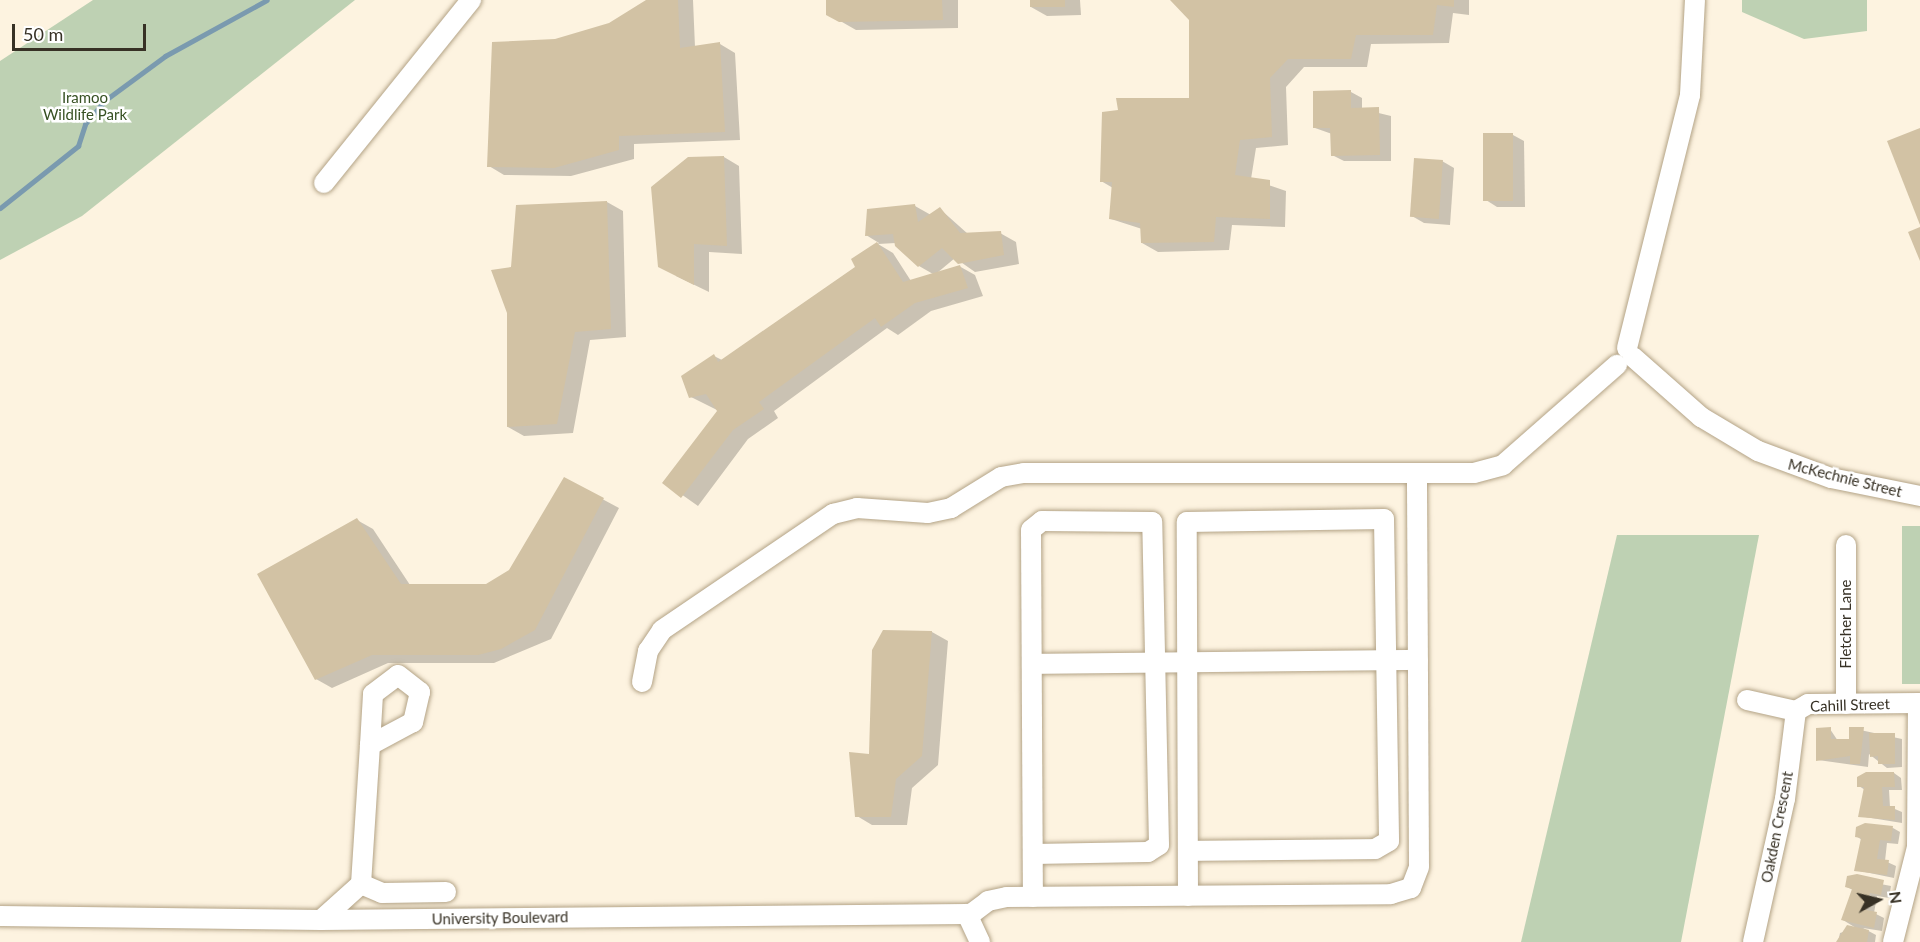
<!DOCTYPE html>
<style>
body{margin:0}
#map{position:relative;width:1920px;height:942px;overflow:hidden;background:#fdf3e0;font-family:Lato,sans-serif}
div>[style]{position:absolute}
.green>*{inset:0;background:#bed1b3;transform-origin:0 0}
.shadow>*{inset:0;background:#0003}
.stream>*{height:5px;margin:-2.5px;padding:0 2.5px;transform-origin:2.5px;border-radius:2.5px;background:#7a9aaf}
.building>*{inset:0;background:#d2c2a4;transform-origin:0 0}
.roads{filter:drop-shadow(0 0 2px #b3a386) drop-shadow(0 0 2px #b3a386)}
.minor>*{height:20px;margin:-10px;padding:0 10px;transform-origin:10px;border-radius:10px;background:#fff}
span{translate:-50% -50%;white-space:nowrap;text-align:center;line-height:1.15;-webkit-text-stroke:5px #fff;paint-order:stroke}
.park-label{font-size:15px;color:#365022}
.street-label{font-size:15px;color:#373125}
.north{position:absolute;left:1848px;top:870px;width:60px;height:60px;-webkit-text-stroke:4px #fff;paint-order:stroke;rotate:82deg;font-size:16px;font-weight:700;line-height:24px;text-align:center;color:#373125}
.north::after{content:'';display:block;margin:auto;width:21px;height:27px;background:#373125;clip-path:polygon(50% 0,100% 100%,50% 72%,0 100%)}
.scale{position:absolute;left:12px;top:24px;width:134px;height:27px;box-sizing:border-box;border:3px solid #373125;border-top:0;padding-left:8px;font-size:18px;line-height:21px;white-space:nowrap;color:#373125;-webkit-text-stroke:4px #fff;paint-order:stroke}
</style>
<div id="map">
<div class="green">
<div style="clip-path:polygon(93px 0,355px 0,82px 216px,0 260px,0 61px)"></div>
<div style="clip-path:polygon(1742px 0,1867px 0,1867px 31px,1804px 39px,1742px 12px)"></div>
<div style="left:1920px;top:526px;width:158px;height:18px;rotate:90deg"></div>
<div style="clip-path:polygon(1617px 535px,1759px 535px,1681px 942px,1521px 942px)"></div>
</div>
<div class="shadow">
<div style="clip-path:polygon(649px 0,693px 0,695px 47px,720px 44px,735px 53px,740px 140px,634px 144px,634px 159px,571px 176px,504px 175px,489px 166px,555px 40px,610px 24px)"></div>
<div style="clip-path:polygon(827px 0,958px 0,958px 28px,856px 30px,828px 14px)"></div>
<div style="clip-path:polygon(1031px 0,1080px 0,1081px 15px,1047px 16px,1031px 7px)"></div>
<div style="clip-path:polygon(1172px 0,1469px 0,1469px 15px,1453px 13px,1449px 43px,1371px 44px,1367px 67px,1304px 67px,1286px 87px,1288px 145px,1256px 148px,1251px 179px,1286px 191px,1285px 227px,1232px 225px,1229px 250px,1158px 252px,1142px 243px,1142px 229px,1111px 219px,1113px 188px,1101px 181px,1191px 99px,1190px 20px)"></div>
<div style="clip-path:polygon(1351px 92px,1362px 98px,1362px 109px,1391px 116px,1391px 161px,1344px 161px,1332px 155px,1332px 134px,1315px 128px)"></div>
<div style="clip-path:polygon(1513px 135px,1524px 141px,1525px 207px,1497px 207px,1486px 200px)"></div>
<div style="clip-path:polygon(724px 157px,739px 166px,742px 254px,709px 252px,709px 292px,676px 276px)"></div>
<div style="clip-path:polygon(1442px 161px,1454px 168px,1450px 225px,1424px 223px,1412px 216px)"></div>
<div style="clip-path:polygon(607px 202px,623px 211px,626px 337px,590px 340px,573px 433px,524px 436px,508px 427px,512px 269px)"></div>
<div style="clip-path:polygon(evenodd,915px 206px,931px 215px,940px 209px,968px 234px,1000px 233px,1016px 242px,1019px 264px,975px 272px,955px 258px,937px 273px,959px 266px,975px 275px,983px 296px,931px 311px,898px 335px,887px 328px,774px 411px,778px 418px,748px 439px,698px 506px,664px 482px,719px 411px,691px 397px,714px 356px,722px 360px,856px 267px,853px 259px,879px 243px,866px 235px,915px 206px,896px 243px,919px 266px,933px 274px,911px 281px,893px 253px,878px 244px,896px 243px)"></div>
<div style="clip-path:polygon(565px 479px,619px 508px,551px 639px,494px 663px,388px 663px,332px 688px,316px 679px,357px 520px,373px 529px,410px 585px,486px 585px,510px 571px)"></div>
<div style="clip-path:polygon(884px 631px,932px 632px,948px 641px,938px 765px,912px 788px,907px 825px,872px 825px,857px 816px,871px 755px)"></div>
<div style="clip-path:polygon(1851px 728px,1902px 739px,1902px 767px,1887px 768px,1869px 754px,1868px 767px,1818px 760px,1830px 729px,1838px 741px,1851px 740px)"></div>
<div style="clip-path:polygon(1894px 773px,1901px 778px,1902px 790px,1889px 790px,1890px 807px,1902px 812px,1902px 823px,1859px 816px,1865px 790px,1859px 786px)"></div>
<div style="clip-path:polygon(1893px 828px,1900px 832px,1898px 844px,1887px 843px,1885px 861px,1896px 866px,1894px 878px,1855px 870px,1862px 840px,1856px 836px)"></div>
<div style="clip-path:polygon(1849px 878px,1891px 886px,1889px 898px,1877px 896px,1874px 913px,1884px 918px,1882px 931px,1863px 928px,1876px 935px,1875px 942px,1838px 942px,1840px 933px,1856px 928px,1843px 920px,1853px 890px,1847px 887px)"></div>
</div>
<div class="stream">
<div style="left:0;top:208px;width:100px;rotate:-38.5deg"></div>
<div style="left:78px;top:146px;width:23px;rotate:-72deg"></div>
<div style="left:85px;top:124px;width:30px;rotate:-50deg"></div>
<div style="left:104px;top:101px;width:76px;rotate:-36.4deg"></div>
<div style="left:165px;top:56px;width:116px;rotate:-28.8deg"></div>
</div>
<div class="building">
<div style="clip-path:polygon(646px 0,678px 0,680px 48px,720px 42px,725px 132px,619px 136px,619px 150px,554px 168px,487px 167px,492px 42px,555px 39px,609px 23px)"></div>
<div style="clip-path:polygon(826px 0,942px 0,943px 20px,839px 22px,826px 15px)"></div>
<div style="left:1030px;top:0;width:35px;height:7px"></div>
<div style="clip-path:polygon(1170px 0,1454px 0,1454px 7px,1437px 5px,1433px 35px,1356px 35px,1351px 59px,1288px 59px,1270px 78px,1272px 137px,1240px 140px,1235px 175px,1270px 180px,1270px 219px,1216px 217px,1214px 242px,1141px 243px,1140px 223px,1109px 219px,1112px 182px,1100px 182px,1102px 112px,1118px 110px,1116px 98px,1189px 98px,1189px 20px)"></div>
<div style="clip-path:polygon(1351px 90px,1351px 108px,1379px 107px,1380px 155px,1331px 156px,1330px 128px,1313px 128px,1313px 91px)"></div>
<div style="clip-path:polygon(1920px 128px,1920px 225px,1887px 141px)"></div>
<div style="left:1483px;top:133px;width:30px;height:68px"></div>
<div style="clip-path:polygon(724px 156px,727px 246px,694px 244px,694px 285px,658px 267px,651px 187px,688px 157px)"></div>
<div style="left:1414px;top:158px;width:29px;height:59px;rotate:4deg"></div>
<div style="clip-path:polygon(607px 201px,611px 329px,575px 332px,557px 424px,507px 427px,507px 313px,491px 270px,511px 267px,516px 205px)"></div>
<div style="clip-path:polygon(915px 204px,918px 222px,940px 207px,960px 233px,1001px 231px,1004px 255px,958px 264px,942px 248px,918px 267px,895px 246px,893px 234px,865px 236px,867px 209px)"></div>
<div style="clip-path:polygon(1920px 227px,1920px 261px,1908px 232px)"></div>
<div style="clip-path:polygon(877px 242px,903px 282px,960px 265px,968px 288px,915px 303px,881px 327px,875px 318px,759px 402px,764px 409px,733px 430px,681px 498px,662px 483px,717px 411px,706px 394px,689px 398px,681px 376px,714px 354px,718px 362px,855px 267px,851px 259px)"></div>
<div style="clip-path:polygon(564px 477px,604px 498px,535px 630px,501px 649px,478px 655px,372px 655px,315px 680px,257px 574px,357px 518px,401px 584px,486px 584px,509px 570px)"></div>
<div style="clip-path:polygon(883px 630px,932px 631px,922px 756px,896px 779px,891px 817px,855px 817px,849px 752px,869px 754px,872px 650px)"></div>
<div style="clip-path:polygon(1831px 727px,1831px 739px,1849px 739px,1849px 727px,1864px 727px,1860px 764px,1850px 764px,1850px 756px,1816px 761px,1816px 728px)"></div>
<div style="clip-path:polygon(1869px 733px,1895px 733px,1895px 764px,1878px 764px,1878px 756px,1870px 757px)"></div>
<div style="clip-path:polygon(1866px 772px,1894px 772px,1895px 787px,1882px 787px,1883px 806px,1895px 806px,1895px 820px,1858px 817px,1864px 787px,1857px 787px,1857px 777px)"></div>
<div style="clip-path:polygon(1865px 823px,1893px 826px,1891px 841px,1880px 840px,1877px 859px,1889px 860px,1887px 875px,1854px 871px,1861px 838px,1855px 837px,1856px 827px)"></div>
<div style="clip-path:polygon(1857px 874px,1884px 880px,1881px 895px,1870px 893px,1866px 910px,1877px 912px,1874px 928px,1841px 920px,1852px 889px,1845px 887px,1847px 876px)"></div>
<div style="clip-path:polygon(1847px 925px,1869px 930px,1867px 942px,1836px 942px)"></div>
</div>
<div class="roads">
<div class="minor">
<div style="left:324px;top:183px;width:235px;rotate:-51.2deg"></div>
<div style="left:1627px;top:348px;width:261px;rotate:-76deg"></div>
<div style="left:1690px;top:95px;width:95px;rotate:-87deg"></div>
<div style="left:1633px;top:357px;width:91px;rotate:41.4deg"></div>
<div style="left:1701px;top:417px;width:66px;rotate:30.8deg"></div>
<div style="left:1758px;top:451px;width:78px;rotate:20.3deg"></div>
<div style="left:1831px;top:478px;width:91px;rotate:11.4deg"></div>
<div style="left:1846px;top:545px;width:159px;rotate:90deg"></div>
<div style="left:1032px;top:664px;width:386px;rotate:-0.6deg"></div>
<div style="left:642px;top:682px;width:32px;rotate:-79deg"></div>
<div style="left:648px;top:651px;width:25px;rotate:-56deg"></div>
<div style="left:662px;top:630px;width:207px;rotate:-34.2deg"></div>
<div style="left:833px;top:514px;width:25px;rotate:-14deg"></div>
<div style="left:857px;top:508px;width:71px;rotate:4deg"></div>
<div style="left:928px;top:513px;width:24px;rotate:-12deg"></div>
<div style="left:951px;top:508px;width:59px;rotate:-31.8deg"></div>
<div style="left:1001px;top:477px;width:23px;rotate:-10deg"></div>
<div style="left:1024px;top:473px;width:450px"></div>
<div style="left:1474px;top:473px;width:30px;rotate:-15deg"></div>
<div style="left:1503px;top:465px;width:152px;rotate:-41.3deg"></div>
<div style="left:1747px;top:700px;width:50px;rotate:12.7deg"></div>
<div style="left:1796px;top:711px;width:14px;rotate:-30deg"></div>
<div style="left:1808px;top:704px;width:112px;rotate:-0.5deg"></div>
<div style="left:1033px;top:854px;width:115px;rotate:-1deg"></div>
<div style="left:1148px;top:852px;width:13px;rotate:-32deg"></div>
<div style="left:1159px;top:845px;width:323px;rotate:-91.2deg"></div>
<div style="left:1152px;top:522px;width:110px;rotate:-179.5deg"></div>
<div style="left:1042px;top:521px;width:14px;rotate:141deg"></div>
<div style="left:1031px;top:530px;width:367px;rotate:89.7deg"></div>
<div style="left:361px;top:884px;width:23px;rotate:23deg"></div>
<div style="left:382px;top:893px;width:64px;rotate:-0.9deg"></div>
<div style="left:1188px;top:896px;width:374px;rotate:-90.2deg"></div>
<div style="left:1187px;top:522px;width:197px;rotate:-0.9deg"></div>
<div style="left:1384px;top:519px;width:322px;rotate:89.1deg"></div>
<div style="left:1389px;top:841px;width:16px;rotate:150deg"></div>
<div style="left:1375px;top:849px;width:187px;rotate:179.4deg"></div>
<div style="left:971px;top:914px;width:21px;rotate:-37deg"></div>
<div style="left:988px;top:901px;width:19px;rotate:-12deg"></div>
<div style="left:1007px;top:897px;width:384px;rotate:-0.4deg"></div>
<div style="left:1391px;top:894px;width:21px;rotate:-17deg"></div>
<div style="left:1411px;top:888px;width:22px;rotate:-69deg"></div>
<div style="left:1419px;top:867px;width:394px;rotate:-90.3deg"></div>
<div style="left:0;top:916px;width:321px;rotate:0.7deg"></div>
<div style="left:321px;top:920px;width:646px;rotate:-0.53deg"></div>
<div style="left:967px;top:914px;width:31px;rotate:65deg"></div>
<div style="left:321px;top:920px;width:54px;rotate:-42deg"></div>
<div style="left:361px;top:884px;width:139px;rotate:-86.3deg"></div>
<div style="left:370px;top:745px;width:51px;rotate:-86.6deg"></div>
<div style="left:373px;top:694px;width:31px;rotate:-37deg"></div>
<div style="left:398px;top:675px;width:28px;rotate:38deg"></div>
<div style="left:420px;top:692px;width:31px;rotate:103deg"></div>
<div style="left:413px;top:722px;width:49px;rotate:151.9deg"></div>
<div style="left:1753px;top:942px;width:147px;rotate:-77.4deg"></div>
<div style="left:1785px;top:799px;width:89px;rotate:-82.9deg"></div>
<div style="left:1893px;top:942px;width:98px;rotate:-75.8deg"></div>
<div style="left:1917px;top:847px;width:144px;rotate:-89.6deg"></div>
</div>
</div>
<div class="park-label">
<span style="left:85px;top:106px">Iramoo<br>Wildlife Park</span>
</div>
<div class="street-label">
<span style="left:1845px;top:478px;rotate:14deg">McKechnie Street</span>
<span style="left:1846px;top:624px;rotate:-90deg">Fletcher Lane</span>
<span style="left:1850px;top:705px;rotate:-2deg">Cahill Street</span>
<span style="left:1777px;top:827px;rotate:-79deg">Oakden Crescent</span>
<span style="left:500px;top:918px;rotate:-1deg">University Boulevard</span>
</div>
<div class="north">N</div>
<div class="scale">50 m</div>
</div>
